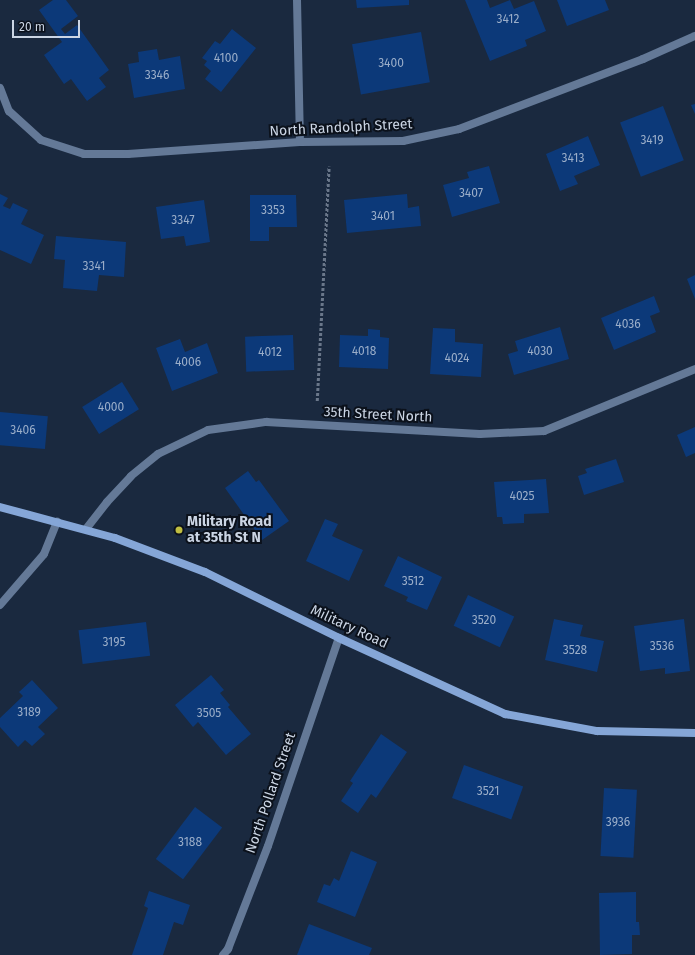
<!DOCTYPE html>
<style>
body{margin:0}
#map{position:relative;width:695px;height:955px;overflow:hidden;background:#1a293f;font-family:"Fira Sans",sans-serif}
div>[style]{position:absolute}
.building>*{inset:0;background:#0c3979;transform-origin:0 0}
.path>*{height:2.5px;margin-top:-1.25px;transform-origin:0;background:repeating-linear-gradient(90deg,#6a778a 0 3px,transparent 0 5px)}
.minor>*{height:8px;margin:-4px;padding:0 4px;transform-origin:4px;border-radius:4px;background:#647997}
.tertiary>*{height:8px;margin:-4px;padding:0 4px;transform-origin:4px;border-radius:4px;background:#647997}
.secondary>*{height:8px;margin:-4px;padding:0 4px;transform-origin:4px;border-radius:4px;background:#85a6d7}
.dots>*{width:11px;height:11px;translate:-50% -50%;box-sizing:border-box;border:2px solid #0b111b;border-radius:50%}
span{translate:-50% -50%;white-space:nowrap;text-align:center;line-height:1.15;-webkit-text-stroke:4px #0b111b;paint-order:stroke}
.number-label{font-size:12px;color:#9baec9}
.number-label span{-webkit-text-stroke-width:0}
.street-label{font-size:14px;color:#cbd5e4}
.poi-label{font-size:14px;color:#cbd5e4;font-weight:700}
.left{translate:0 -50%;text-align:left}
.scale{position:absolute;left:12px;top:20px;width:68px;height:18px;box-sizing:border-box;border:2px solid #cbd5e4;border-top:0;padding-left:5px;font-size:12px;line-height:14px;white-space:nowrap;color:#cbd5e4;-webkit-text-stroke:3px #0b111b;paint-order:stroke}
</style>
<div id="map">
<div class="building">
<div style="clip-path:polygon(53px 0,66px 0,78px 16px,61px 29px,65px 34px,77px 25px,109px 70px,99px 78px,106px 87px,87px 101px,71px 79px,64px 84px,44px 55px,62px 42px,39px 10px)"></div>
<div style="clip-path:polygon(356px 0,409px 0,409px 5px,357px 8px)"></div>
<div style="clip-path:polygon(465px 0,487px 0,490px 8px,510px 0,514px 9px,534px 1px,546px 31px,525px 40px,527px 46px,490px 61px)"></div>
<div style="clip-path:polygon(557px 0,605px 0,609px 10px,567px 26px)"></div>
<div style="clip-path:polygon(232px 29px,256px 48px,221px 92px,205px 79px,211px 71px,204px 65px,207px 61px,202px 58px,215px 41px,220px 44px)"></div>
<div style="left:421px;top:32px;width:51px;height:70px;rotate:80deg"></div>
<div style="clip-path:polygon(157px 49px,159px 60px,180px 56px,185px 89px,134px 98px,128px 64px,139px 62px,138px 52px)"></div>
<div style="clip-path:polygon(695px 104px,695px 114px,691px 105px)"></div>
<div style="left:663px;top:106px;width:58px;height:46px;rotate:69deg"></div>
<div style="clip-path:polygon(588px 136px,600px 165px,574px 176px,578px 184px,560px 191px,546px 154px)"></div>
<div style="clip-path:polygon(489px 166px,500px 203px,452px 217px,443px 185px,469px 178px,467px 172px)"></div>
<div style="clip-path:polygon(0 194px,8px 198px,3px 206px,10px 209px,13px 203px,28px 210px,21px 224px,44px 235px,31px 264px,0 250px)"></div>
<div style="clip-path:polygon(407px 194px,408px 208px,419px 206px,421px 226px,347px 233px,344px 200px)"></div>
<div style="clip-path:polygon(250px 195px,296px 195px,297px 227px,269px 227px,269px 241px,250px 241px)"></div>
<div style="clip-path:polygon(204px 200px,210px 242px,186px 246px,184px 236px,161px 239px,156px 207px)"></div>
<div style="clip-path:polygon(56px 236px,126px 242px,124px 277px,99px 275px,97px 291px,63px 288px,65px 260px,54px 259px)"></div>
<div style="clip-path:polygon(695px 275px,695px 299px,687px 279px)"></div>
<div style="clip-path:polygon(654px 296px,660px 312px,650px 316px,656px 332px,614px 350px,601px 318px)"></div>
<div style="clip-path:polygon(560px 327px,569px 359px,514px 375px,508px 354px,518px 351px,515px 341px)"></div>
<div style="clip-path:polygon(433px 328px,455px 329px,455px 342px,483px 344px,481px 377px,430px 374px)"></div>
<div style="clip-path:polygon(368px 329px,380px 330px,380px 337px,389px 338px,388px 369px,339px 367px,340px 335px,368px 336px)"></div>
<div style="left:293px;top:335px;width:35px;height:48px;rotate:88deg"></div>
<div style="clip-path:polygon(180px 339px,185px 352px,207px 343px,218px 373px,172px 391px,156px 348px)"></div>
<div style="left:122px;top:382px;width:32px;height:47px;rotate:58deg"></div>
<div style="left:0;top:412px;width:48px;height:33px;rotate:5deg"></div>
<div style="clip-path:polygon(695px 427px,695px 453px,686px 457px,677px 435px)"></div>
<div style="clip-path:polygon(616px 459px,624px 482px,584px 495px,578px 476px,587px 473px,585px 469px)"></div>
<div style="clip-path:polygon(248px 471px,256px 482px,259px 480px,289px 521px,262px 540px,225px 488px)"></div>
<div style="clip-path:polygon(546px 479px,549px 513px,524px 514px,524px 523px,503px 524px,502px 517px,497px 517px,494px 482px)"></div>
<div style="clip-path:polygon(325px 519px,338px 524px,332px 536px,363px 550px,349px 581px,306px 561px)"></div>
<div style="clip-path:polygon(398px 556px,442px 577px,427px 610px,406px 601px,408px 597px,384px 586px)"></div>
<div style="left:468px;top:595px;width:51px;height:34px;rotate:25deg"></div>
<div style="clip-path:polygon(554px 619px,583px 625px,580px 636px,604px 641px,597px 672px,545px 660px)"></div>
<div style="clip-path:polygon(684px 619px,690px 671px,665px 674px,665px 668px,640px 671px,634px 626px)"></div>
<div style="left:146px;top:622px;width:34px;height:68px;rotate:83deg"></div>
<div style="clip-path:polygon(211px 675px,224px 690px,220px 693px,230px 705px,228px 707px,251px 734px,226px 755px,198px 722px,193px 727px,175px 705px)"></div>
<div style="clip-path:polygon(32px 680px,58px 708px,38px 727px,45px 734px,32px 746px,25px 740px,18px 747px,0 727px,0 718px,23px 696px,19px 692px)"></div>
<div style="clip-path:polygon(381px 734px,407px 752px,376px 798px,371px 794px,358px 813px,341px 801px,353px 783px,350px 781px)"></div>
<div style="left:464px;top:765px;width:63px;height:35px;rotate:20deg"></div>
<div style="left:604px;top:788px;width:33px;height:68px;rotate:3deg"></div>
<div style="left:195px;top:807px;width:34px;height:65px;rotate:37deg"></div>
<div style="clip-path:polygon(351px 851px,377px 862px,355px 917px,317px 902px,324px 884px,330px 886px,334px 878px,339px 881px)"></div>
<div style="clip-path:polygon(149px 891px,190px 905px,183px 925px,174px 922px,163px 955px,132px 955px,148px 908px,144px 906px)"></div>
<div style="clip-path:polygon(636px 892px,636px 922px,639px 922px,640px 935px,632px 935px,632px 954px,600px 955px,599px 893px)"></div>
<div style="clip-path:polygon(309px 924px,372px 948px,369px 955px,297px 955px)"></div>
</div>
<div class="path">
<div style="left:317px;top:401px;width:235px;rotate:-87.1deg"></div>
</div>
<div class="minor">
<div style="left:297px;top:0;width:142px;rotate:88.8deg"></div>
<div style="left:0;top:88px;width:25px;rotate:69deg"></div>
<div style="left:9px;top:111px;width:43px;rotate:42.2deg"></div>
<div style="left:41px;top:140px;width:45px;rotate:18deg"></div>
<div style="left:84px;top:154px;width:44px"></div>
<div style="left:128px;top:154px;width:172px;rotate:-4deg"></div>
<div style="left:300px;top:142px;width:103px;rotate:-0.6deg"></div>
<div style="left:403px;top:141px;width:57px;rotate:-12.1deg"></div>
<div style="left:459px;top:129px;width:197px;rotate:-20.8deg"></div>
<div style="left:643px;top:59px;width:57px;rotate:-23.9deg"></div>
<div style="left:0;top:605px;width:67px;rotate:-49.2deg"></div>
<div style="left:44px;top:554px;width:35px;rotate:-68deg"></div>
<div style="left:223px;top:955px;width:8px;rotate:-50deg"></div>
<div style="left:228px;top:949px;width:110px;rotate:-68.8deg"></div>
<div style="left:268px;top:846px;width:220px;rotate:-71.2deg"></div>
</div>
<div class="tertiary">
<div style="left:86px;top:529px;width:34px;rotate:-52deg"></div>
<div style="left:107px;top:502px;width:35px;rotate:-47deg"></div>
<div style="left:131px;top:476px;width:35px;rotate:-39deg"></div>
<div style="left:158px;top:454px;width:55px;rotate:-25.6deg"></div>
<div style="left:208px;top:430px;width:59px;rotate:-7.9deg"></div>
<div style="left:266px;top:422px;width:214px;rotate:3.2deg"></div>
<div style="left:480px;top:434px;width:64px;rotate:-2.7deg"></div>
<div style="left:544px;top:431px;width:163px;rotate:-22.3deg"></div>
</div>
<div class="secondary">
<div style="left:0;top:507px;width:119px;rotate:15.1deg"></div>
<div style="left:115px;top:538px;width:96px;rotate:20.7deg"></div>
<div style="left:205px;top:572px;width:149px;rotate:26.2deg"></div>
<div style="left:339px;top:638px;width:183px;rotate:24.6deg"></div>
<div style="left:505px;top:714px;width:94px;rotate:10.5deg"></div>
<div style="left:597px;top:731px;width:98px;rotate:1.2deg"></div>
</div>
<div class="dots">
<div style="left:179px;top:530px;background:#c0be41"></div>
</div>
<div class="number-label">
<span style="left:508px;top:20px">3412</span>
<span style="left:226px;top:59px">4100</span>
<span style="left:391px;top:64px">3400</span>
<span style="left:157px;top:76px">3346</span>
<span style="left:652px;top:141px">3419</span>
<span style="left:573px;top:159px">3413</span>
<span style="left:471px;top:194px">3407</span>
<span style="left:273px;top:211px">3353</span>
<span style="left:383px;top:217px">3401</span>
<span style="left:183px;top:221px">3347</span>
<span style="left:94px;top:267px">3341</span>
<span style="left:628px;top:325px">4036</span>
<span style="left:364px;top:352px">4018</span>
<span style="left:540px;top:352px">4030</span>
<span style="left:270px;top:353px">4012</span>
<span style="left:457px;top:359px">4024</span>
<span style="left:188px;top:363px">4006</span>
<span style="left:111px;top:408px">4000</span>
<span style="left:23px;top:431px">3406</span>
<span style="left:522px;top:497px">4025</span>
<span style="left:413px;top:582px">3512</span>
<span style="left:484px;top:621px">3520</span>
<span style="left:114px;top:643px">3195</span>
<span style="left:662px;top:647px">3536</span>
<span style="left:575px;top:651px">3528</span>
<span style="left:29px;top:713px">3189</span>
<span style="left:209px;top:714px">3505</span>
<span style="left:488px;top:792px">3521</span>
<span style="left:618px;top:823px">3936</span>
<span style="left:190px;top:843px">3188</span>
</div>
<div class="street-label">
<span style="left:341px;top:128px;rotate:-3deg">North Randolph Street</span>
<span style="left:378px;top:415px;rotate:3deg">35th Street North</span>
<span style="left:349px;top:627px;rotate:25deg">Military Road</span>
<span style="left:271px;top:793px;rotate:-71deg">North Pollard Street</span>
</div>
<div class="poi-label">
<span class="left" style="left:187px;top:530px">Military Road<br>at 35th St N</span>
</div>
<div class="scale">20 m</div>
</div>
